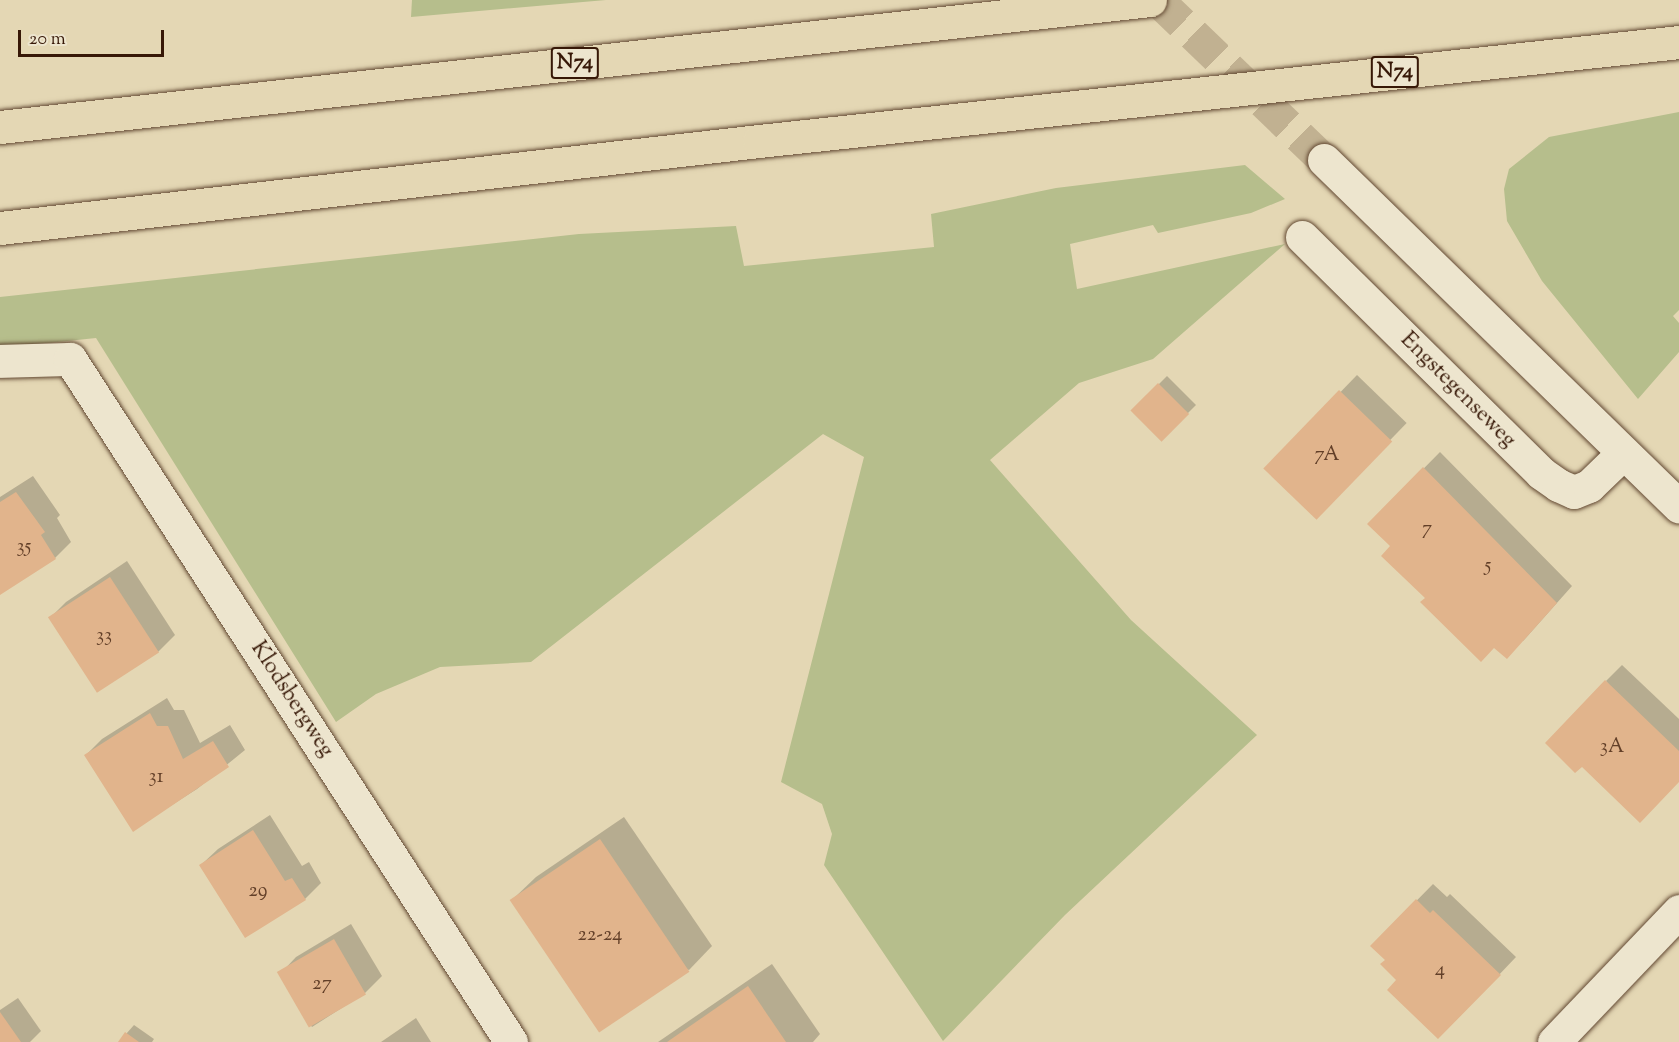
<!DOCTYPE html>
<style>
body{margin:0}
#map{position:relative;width:1679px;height:1042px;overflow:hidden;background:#e4d7b4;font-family:"Sorts Mill Goudy",serif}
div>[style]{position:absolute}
.green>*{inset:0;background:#b6be8c}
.shadow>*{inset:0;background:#0003;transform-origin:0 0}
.building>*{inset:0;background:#e1b48c;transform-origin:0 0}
.secondary-tunnel>*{height:33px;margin-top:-16.5px;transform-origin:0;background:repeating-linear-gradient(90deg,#c1b191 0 33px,transparent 0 49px)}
.roads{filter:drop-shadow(0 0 2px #624832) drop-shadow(0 0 2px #624832)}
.street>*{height:33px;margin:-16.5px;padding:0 16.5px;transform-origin:16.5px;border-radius:16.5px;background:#ede5ce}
.secondary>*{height:33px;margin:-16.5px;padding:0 16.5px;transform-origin:16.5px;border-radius:16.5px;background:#ede5ce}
.highway>*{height:33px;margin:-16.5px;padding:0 16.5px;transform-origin:16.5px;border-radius:16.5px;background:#e4d7b4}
span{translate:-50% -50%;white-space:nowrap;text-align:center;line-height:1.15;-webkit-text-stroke:4.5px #ede5ce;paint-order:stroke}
.number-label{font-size:20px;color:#623f28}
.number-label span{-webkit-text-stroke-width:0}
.shield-label span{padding:2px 4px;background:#ede5ce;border:2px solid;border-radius:4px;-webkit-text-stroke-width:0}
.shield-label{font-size:21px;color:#371807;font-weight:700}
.street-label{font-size:22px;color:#371807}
.scale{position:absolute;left:18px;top:30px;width:146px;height:27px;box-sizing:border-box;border:3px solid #371807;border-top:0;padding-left:8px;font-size:18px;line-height:21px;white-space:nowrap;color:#371807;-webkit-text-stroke:4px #ede5ce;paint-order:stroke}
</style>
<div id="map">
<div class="green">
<div style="clip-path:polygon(412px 0,606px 0,411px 17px)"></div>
<div style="clip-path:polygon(1679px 112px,1679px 310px,1673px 316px,1679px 323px,1679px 352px,1638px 399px,1542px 281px,1507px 221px,1504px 189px,1509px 169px,1549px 137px)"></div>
<div style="clip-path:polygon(1245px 165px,1285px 199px,1251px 213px,1158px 233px,1153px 225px,1070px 244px,1077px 289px,1285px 244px,1153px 359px,1079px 383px,990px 460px,1131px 620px,1257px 735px,1065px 915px,943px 1041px,824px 865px,832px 834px,822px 804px,781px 782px,864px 457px,823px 434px,531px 662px,440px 667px,376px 694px,336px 722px,96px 338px,0 348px,0 297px,579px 234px,736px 226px,744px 266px,934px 247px,931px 214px,1056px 188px)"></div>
</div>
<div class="shadow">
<div style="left:1357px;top:375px;width:69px;height:131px;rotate:44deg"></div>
<div style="left:1167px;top:376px;width:41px;height:49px;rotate:45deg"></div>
<div style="clip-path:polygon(1440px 452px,1572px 586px,1523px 641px,1427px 598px,1392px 546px,1369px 524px)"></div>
<div style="clip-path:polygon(33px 476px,60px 515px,57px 518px,71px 542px,55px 558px,0 593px,0 497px)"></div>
<div style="clip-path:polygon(127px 561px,175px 635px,158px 652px,50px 618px,66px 602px)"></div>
<div style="clip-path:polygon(1622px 665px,1679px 719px,1679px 780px,1606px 681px)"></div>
<div style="clip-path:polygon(167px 698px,174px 710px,184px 710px,200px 743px,230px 725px,245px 750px,197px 789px,134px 829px,86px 755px,102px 739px)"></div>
<div style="clip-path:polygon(270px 815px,302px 866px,309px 862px,321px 883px,305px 899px,201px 865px,218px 849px)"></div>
<div style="clip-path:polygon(624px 817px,712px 946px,689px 970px,512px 900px,536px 877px)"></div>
<div style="clip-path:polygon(1433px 884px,1447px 897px,1450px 894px,1516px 957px,1455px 1021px,1398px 980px,1387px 960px,1372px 946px)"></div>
<div style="clip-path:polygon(351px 924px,382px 976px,365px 993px,312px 1027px,280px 974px,296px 957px)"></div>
<div style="clip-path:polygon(772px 964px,820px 1034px,813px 1042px,658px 1042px)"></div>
<div style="clip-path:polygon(18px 998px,41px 1031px,30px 1042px,0 1042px,0 1010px)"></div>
<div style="clip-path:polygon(416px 1018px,431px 1042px,381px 1042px)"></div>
<div style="clip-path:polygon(134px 1025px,154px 1039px,152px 1042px,119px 1042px)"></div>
</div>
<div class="building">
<div style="left:1158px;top:383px;width:44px;height:39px;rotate:45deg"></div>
<div style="left:1339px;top:390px;width:74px;height:109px;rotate:44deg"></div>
<div style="clip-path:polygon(1423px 467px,1557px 603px,1507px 659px,1494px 648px,1481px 662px,1420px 602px,1425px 598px,1381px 556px,1390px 546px,1367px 524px)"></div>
<div style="clip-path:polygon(16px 492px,45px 532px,41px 535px,56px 559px,0 595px,0 502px)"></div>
<div style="left:110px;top:577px;width:90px;height:74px;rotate:57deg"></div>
<div style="clip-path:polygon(1605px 680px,1679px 751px,1679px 782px,1640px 823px,1582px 767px,1575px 773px,1545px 743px)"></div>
<div style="clip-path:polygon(150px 713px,157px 726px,168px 726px,183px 759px,213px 741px,229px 767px,133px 832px,84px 755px)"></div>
<div style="clip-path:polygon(253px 830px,285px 881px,292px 878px,306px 900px,245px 938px,199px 865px)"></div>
<div style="left:600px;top:839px;width:160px;height:109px;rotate:56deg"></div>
<div style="clip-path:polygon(1416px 899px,1430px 913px,1433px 910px,1501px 975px,1438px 1039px,1387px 990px,1396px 980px,1380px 964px,1385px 960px,1370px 946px)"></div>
<div style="left:334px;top:939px;width:64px;height:66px;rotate:60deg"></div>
<div style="clip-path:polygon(748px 986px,786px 1042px,667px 1042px)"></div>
<div style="clip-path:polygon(0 1012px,21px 1042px,0 1042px)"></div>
<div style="clip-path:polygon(125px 1032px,139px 1042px,118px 1042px)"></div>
</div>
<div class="secondary-tunnel">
<div style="left:1158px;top:0;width:231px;rotate:43.9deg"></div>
</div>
<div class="roads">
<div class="street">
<div style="left:1302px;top:237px;width:336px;rotate:44.6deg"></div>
<div style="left:1541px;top:473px;width:21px;rotate:35deg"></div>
<div style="left:1558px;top:485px;width:17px;rotate:24deg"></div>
<div style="left:1574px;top:492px;width:16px;rotate:-22deg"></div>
<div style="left:1589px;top:486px;width:47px;rotate:-44.1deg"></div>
<div style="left:0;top:361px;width:70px;rotate:-1.6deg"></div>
<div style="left:70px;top:359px;width:813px;rotate:57.15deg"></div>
<div style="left:1554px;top:1042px;width:181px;rotate:-46.3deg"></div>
</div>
<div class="secondary">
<div style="left:1324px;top:160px;width:496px;rotate:44.3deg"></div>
</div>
<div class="highway">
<div style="left:0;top:127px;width:1157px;rotate:-6.3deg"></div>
<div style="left:0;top:228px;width:764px;rotate:-6.54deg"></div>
<div style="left:759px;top:141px;width:925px;rotate:-6.14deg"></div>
</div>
</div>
<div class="number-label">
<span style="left:1327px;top:455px">7A</span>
<span style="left:1427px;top:529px">7</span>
<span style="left:24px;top:547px">35</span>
<span style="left:1488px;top:566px">5</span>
<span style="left:104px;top:636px">33</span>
<span style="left:1612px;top:747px">3A</span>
<span style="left:156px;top:777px">31</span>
<span style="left:258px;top:891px">29</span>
<span style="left:600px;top:935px">22-24</span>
<span style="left:1440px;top:970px">4</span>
<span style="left:322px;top:984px">27</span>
</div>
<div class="shield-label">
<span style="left:575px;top:63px">N74</span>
<span style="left:1395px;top:72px">N74</span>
</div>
<div class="street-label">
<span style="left:1457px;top:391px;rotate:45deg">Engstegenseweg</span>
<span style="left:291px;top:700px;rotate:57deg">Klodsbergweg</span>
</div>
<div class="scale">20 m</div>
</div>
